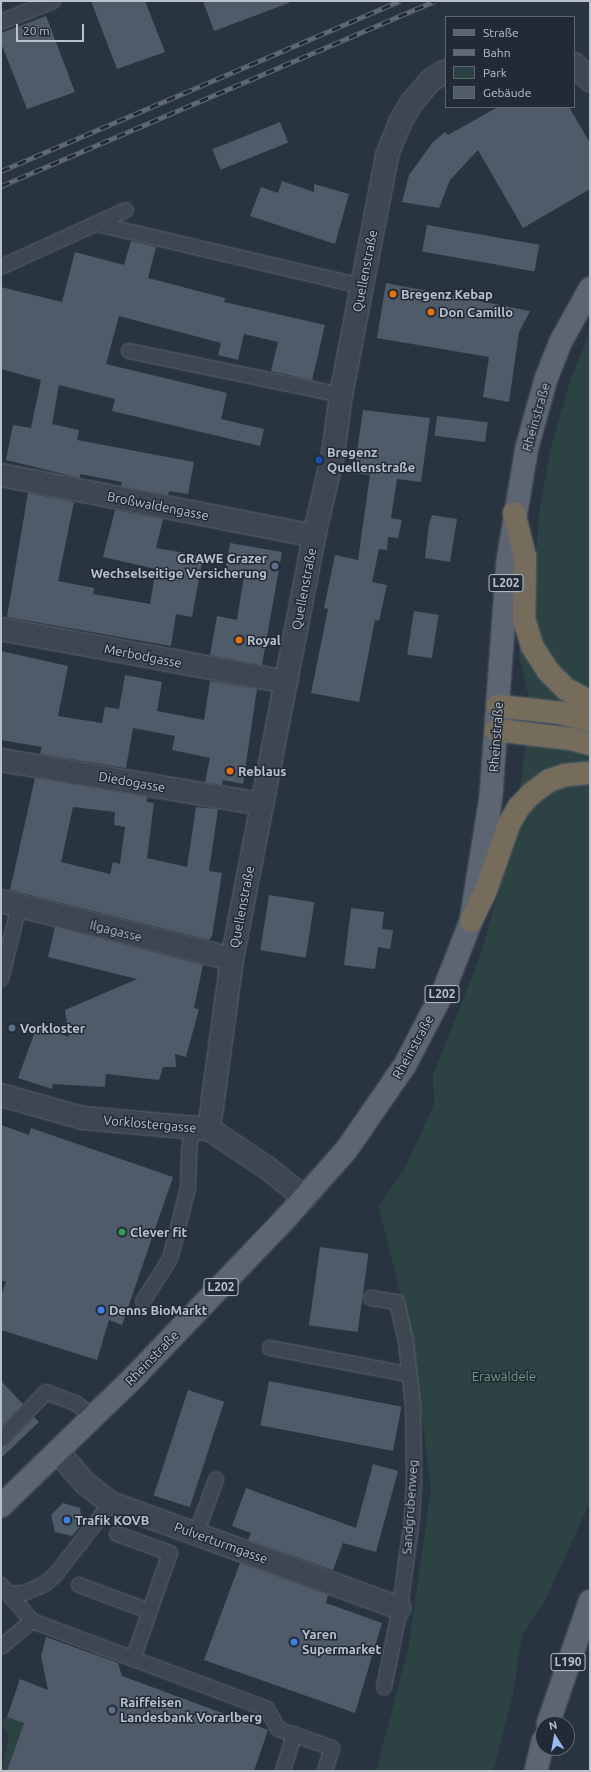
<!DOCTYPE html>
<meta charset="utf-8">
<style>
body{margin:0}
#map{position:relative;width:591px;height:1772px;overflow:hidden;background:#293441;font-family:Ubuntu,sans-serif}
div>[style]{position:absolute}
.green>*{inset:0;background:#2c4243}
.building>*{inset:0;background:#505b6a;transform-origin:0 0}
.roads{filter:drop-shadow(0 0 1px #5c646e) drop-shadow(0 0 1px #5c646e)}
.service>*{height:14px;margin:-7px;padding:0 7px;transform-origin:7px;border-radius:7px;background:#3d4651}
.minor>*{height:22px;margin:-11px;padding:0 11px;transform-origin:11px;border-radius:11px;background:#3d4651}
.primary>*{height:22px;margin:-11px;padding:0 11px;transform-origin:11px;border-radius:11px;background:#5c6571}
.motorway>*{height:22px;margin:-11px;padding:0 11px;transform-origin:11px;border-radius:11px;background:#766c5b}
.rail>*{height:4.5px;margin-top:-2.25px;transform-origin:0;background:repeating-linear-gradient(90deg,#222a37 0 9px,#606a78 0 18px);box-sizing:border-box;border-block:1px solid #606a78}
.dots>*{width:11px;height:11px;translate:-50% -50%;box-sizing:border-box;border:2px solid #222a37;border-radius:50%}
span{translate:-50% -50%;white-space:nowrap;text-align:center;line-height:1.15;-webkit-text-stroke:3px #222a37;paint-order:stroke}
.shield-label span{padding:1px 3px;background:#222a37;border:1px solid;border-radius:3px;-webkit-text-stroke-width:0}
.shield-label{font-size:12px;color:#bbc1cb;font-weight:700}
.street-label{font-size:13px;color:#bbc1cb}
.poi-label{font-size:13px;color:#bbc1cb;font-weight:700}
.left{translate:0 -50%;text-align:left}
.right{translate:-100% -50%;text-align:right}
.park-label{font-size:13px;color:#749a7d}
.frame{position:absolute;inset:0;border:2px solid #bbc1cb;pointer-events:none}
.legend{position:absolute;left:445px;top:16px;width:130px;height:92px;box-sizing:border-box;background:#222a37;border:1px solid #5f6672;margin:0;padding:5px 7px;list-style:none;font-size:12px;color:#bbc1cb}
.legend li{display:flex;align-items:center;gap:8px;height:20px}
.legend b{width:20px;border:1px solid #5f6672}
.north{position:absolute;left:535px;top:1716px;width:40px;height:40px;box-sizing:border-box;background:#222a37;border:1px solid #5f6672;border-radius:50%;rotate:349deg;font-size:11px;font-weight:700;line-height:16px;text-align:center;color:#bbc1cb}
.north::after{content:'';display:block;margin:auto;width:14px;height:18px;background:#9abbf0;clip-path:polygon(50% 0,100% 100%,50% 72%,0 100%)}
.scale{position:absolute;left:16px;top:24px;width:68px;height:18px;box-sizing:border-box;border:2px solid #bbc1cb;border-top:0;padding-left:5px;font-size:12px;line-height:14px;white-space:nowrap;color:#bbc1cb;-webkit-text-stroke:3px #222a37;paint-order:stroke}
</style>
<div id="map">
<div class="green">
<div style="clip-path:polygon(590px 332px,590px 691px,575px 683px,558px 666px,540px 635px,534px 612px,534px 575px,539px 515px,550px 451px,571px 378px)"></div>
<div style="clip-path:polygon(520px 641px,569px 703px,529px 698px,519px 657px)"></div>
<div style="clip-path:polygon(526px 744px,590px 752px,590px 762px,557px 766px,520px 788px)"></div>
<div style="clip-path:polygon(575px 783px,590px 783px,590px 1502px,545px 1601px,522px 1635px,513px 1695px,493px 1771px,376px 1771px,408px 1650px,431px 1489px,412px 1339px,378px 1206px,404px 1170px,434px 1104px,433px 1075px,480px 956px,509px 855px,523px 818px,553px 790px)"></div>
<div style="clip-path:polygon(7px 1717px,22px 1722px,23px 1726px,7px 1771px,1px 1771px,9px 1737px,1px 1722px)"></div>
</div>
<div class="building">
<div style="clip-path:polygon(91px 1px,145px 1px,165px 52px,117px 69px)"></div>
<div style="clip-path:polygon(203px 1px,289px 1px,289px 3px,214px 31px)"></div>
<div style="clip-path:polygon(46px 16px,75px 92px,27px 109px,1px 43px,1px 33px)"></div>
<div style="clip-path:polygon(498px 107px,569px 107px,590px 143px,590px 189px,523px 228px,478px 150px,450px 180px,439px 208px,402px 202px,409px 175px,433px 142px,445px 132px,448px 135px)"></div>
<div style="left:280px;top:122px;width:22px;height:73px;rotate:68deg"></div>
<div style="clip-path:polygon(282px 181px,314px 192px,314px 184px,349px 194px,335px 244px,250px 216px,261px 187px,278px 193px)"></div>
<div style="left:427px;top:225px;width:114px;height:27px;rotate:10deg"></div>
<div style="clip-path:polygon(131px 241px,156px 247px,148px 278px,225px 298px,224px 302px,325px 325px,312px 380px,271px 371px,278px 342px,244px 334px,238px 360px,218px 355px,221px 343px,119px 316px,106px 364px,227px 393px,221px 419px,264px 429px,260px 446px,112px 411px,115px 399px,59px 385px,52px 424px,79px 430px,77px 440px,194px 462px,188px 494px,169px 491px,168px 495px,121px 486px,122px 482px,80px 474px,80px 478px,6px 460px,13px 425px,31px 428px,41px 380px,1px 369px,1px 287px,62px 302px,75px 252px,124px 265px)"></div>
<div style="clip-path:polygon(386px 283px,530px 311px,519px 332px,509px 402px,483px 397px,489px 357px,377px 338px)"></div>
<div style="clip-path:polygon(363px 410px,430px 418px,421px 482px,397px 479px,391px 518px,402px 520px,398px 538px,388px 537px,387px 550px,379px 549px,372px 582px,387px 585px,379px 621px,375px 620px,359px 702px,311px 693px,328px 609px,324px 608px,335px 555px,358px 560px,370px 475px,354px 473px)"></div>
<div style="left:437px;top:416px;width:51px;height:20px;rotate:7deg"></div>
<div style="clip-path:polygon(28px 493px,74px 502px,58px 581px,94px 588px,93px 594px,150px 604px,156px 569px,103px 557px,115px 510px,163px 519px,156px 548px,203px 556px,192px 617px,176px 614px,171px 646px,7px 617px)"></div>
<div style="clip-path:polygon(432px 515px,457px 519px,450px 562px,425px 558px,429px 524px)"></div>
<div style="clip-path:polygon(230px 543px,282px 552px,262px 665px,210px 655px,217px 616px,237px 620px,244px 576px,225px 573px)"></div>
<div style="left:414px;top:611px;width:25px;height:44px;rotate:9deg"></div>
<div style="clip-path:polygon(1px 651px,68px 666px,58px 716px,102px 723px,105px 707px,119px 709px,125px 675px,162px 682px,157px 711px,204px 720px,210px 681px,257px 689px,243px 784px,223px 780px,222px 785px,205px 782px,210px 758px,172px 750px,175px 736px,133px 728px,126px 768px,40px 754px,42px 747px,1px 740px)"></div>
<div style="clip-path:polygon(evenodd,35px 778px,147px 797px,147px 802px,154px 803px,147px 858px,187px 867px,196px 807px,218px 809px,209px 871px,222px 873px,212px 936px,209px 940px,10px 890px,35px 778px,73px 807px,115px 812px,114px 825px,125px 827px,120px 864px,113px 862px,110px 874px,61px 862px,73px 807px)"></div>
<div style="left:269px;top:895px;width:46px;height:56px;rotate:9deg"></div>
<div style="clip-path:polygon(351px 908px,384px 912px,382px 929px,393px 930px,390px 949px,378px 947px,375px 969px,344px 965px)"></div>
<div style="clip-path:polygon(55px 927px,203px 965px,194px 1008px,199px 1009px,186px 1057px,175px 1054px,176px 1067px,163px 1067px,159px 1080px,106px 1074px,105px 1087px,53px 1084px,52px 1089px,18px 1078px,37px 1026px,69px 1037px,65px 1010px,137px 979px,48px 957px)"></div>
<div style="clip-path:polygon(1px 1125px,29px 1135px,31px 1128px,173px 1177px,122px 1325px,109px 1320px,97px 1360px,1px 1330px,1px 1296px,6px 1282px,1px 1280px)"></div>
<div style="left:320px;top:1247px;width:49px;height:79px;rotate:8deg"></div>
<div style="clip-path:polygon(1px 1381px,23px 1404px,1px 1427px)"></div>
<div style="left:269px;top:1381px;width:135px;height:45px;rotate:11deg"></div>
<div style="left:188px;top:1390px;width:38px;height:111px;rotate:18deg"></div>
<div style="clip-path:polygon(34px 1417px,39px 1422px,1px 1458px,1px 1447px,7px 1445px)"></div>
<div style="clip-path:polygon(373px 1464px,398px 1471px,376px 1552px,343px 1543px,333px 1570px,248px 1540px,251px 1533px,232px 1526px,246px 1488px,356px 1528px)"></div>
<div style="clip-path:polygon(63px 1503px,80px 1508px,82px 1524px,72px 1536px,55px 1532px,51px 1515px)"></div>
<div style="clip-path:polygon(240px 1563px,328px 1595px,326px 1603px,382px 1623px,355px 1713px,204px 1660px)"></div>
<div style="clip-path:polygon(46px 1637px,118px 1663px,122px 1676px,268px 1730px,254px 1771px,7px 1771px,24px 1723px,7px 1717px,20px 1679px,48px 1690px,41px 1656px)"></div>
</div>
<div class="roads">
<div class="service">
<div style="left:1px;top:22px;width:56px;rotate:-22deg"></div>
<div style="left:97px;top:224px;width:272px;rotate:13.2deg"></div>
<div style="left:1px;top:267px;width:137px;rotate:-24.5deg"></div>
<div style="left:129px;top:351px;width:217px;rotate:11.7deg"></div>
<div style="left:1px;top:979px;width:75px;rotate:-76.1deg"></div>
<div style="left:371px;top:1298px;width:26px;rotate:9deg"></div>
<div style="left:397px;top:1302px;width:41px;rotate:77.3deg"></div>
<div style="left:406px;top:1342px;width:63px;rotate:83.7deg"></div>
<div style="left:413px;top:1405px;width:76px;rotate:89.2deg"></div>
<div style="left:414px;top:1481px;width:37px;rotate:93deg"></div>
<div style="left:412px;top:1518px;width:91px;rotate:97.6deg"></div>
<div style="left:400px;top:1608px;width:81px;rotate:101.4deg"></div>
<div style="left:143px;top:1301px;width:50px;rotate:-57.3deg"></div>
<div style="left:170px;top:1259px;width:73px;rotate:-75.8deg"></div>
<div style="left:188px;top:1188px;width:38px;rotate:-88deg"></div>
<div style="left:189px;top:1150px;width:24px;rotate:-81deg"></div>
<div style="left:270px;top:1348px;width:140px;rotate:10.7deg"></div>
<div style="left:1px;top:1439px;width:65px;rotate:-46.2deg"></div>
<div style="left:46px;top:1392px;width:33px;rotate:21deg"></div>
<div style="left:77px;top:1404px;width:21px;rotate:39deg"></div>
<div style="left:117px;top:1534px;width:56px;rotate:19.7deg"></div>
<div style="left:170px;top:1553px;width:112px;rotate:109.2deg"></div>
<div style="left:196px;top:1534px;width:58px;rotate:-69.7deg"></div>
<div style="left:1px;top:1585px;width:48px;rotate:49.3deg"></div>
<div style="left:32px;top:1621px;width:40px;rotate:140deg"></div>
<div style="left:79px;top:1585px;width:75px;rotate:20.4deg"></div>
<div style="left:10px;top:1594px;width:14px;rotate:-4deg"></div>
<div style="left:24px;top:1593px;width:23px;rotate:-23deg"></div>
<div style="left:45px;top:1584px;width:15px;rotate:-42deg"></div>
<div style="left:56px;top:1574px;width:90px;rotate:-52.2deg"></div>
<div style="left:32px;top:1621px;width:251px;rotate:20.5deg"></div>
<div style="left:267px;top:1709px;width:23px;rotate:61deg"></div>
<div style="left:278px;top:1729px;width:57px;rotate:19.4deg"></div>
<div style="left:332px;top:1748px;width:24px;rotate:107deg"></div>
<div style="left:283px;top:1771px;width:39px;rotate:-73deg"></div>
</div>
<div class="minor">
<div style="left:574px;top:64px;width:23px;rotate:45deg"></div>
<div style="left:1px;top:475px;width:319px;rotate:11deg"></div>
<div style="left:1px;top:629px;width:290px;rotate:10.5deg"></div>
<div style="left:1px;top:760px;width:265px;rotate:9.6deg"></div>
<div style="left:1px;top:901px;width:238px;rotate:14.1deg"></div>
<div style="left:1px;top:1095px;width:85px;rotate:15.7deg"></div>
<div style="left:83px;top:1118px;width:126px;rotate:5deg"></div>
<div style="left:209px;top:1129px;width:69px;rotate:33.7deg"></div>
<div style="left:266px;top:1167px;width:50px;rotate:38.5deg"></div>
<div style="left:209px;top:1129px;width:172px;rotate:-82.3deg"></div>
<div style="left:232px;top:959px;width:431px;rotate:-79deg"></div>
<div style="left:314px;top:536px;width:84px;rotate:-77deg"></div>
<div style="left:333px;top:454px;width:60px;rotate:-82.3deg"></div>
<div style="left:341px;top:395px;width:244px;rotate:-79.1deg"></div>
<div style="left:387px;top:155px;width:35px;rotate:-68deg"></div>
<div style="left:400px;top:122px;width:23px;rotate:-59deg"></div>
<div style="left:412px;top:102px;width:29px;rotate:-49deg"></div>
<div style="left:431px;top:80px;width:17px;rotate:-31deg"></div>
<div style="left:58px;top:1452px;width:41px;rotate:48.9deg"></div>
<div style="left:85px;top:1483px;width:33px;rotate:38deg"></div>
<div style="left:111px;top:1503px;width:307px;rotate:20deg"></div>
</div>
<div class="primary">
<div style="left:1px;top:1506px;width:188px;rotate:-44.1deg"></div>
<div style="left:136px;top:1375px;width:217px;rotate:-46.3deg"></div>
<div style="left:286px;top:1218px;width:92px;rotate:-48.5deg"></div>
<div style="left:347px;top:1149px;width:102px;rotate:-55.4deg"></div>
<div style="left:405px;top:1065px;width:85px;rotate:-62.5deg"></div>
<div style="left:444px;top:990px;width:74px;rotate:-68.6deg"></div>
<div style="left:471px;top:921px;width:127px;rotate:-80.9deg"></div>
<div style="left:491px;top:796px;width:237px;rotate:-85.9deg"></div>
<div style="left:508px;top:560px;width:115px;rotate:-80.5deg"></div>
<div style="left:527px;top:447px;width:71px;rotate:-74.4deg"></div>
<div style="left:546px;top:379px;width:41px;rotate:-68.5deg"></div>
<div style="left:561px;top:341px;width:60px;rotate:-60.9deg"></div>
<div style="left:548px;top:1724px;width:130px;rotate:-71.1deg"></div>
<div style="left:536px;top:1771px;width:31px;rotate:-77deg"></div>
</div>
<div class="motorway">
<div style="left:514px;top:513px;width:45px;rotate:76deg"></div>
<div style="left:525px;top:557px;width:62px;rotate:90.9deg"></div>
<div style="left:524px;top:619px;width:28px;rotate:73deg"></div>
<div style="left:532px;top:646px;width:30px;rotate:57deg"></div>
<div style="left:548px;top:671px;width:25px;rotate:45deg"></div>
<div style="left:566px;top:689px;width:27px;rotate:28deg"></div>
<div style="left:498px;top:706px;width:63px;rotate:6.3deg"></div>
<div style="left:561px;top:713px;width:30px;rotate:14deg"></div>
<div style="left:496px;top:730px;width:77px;rotate:6.8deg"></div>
<div style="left:572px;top:739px;width:19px;rotate:16deg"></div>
<div style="left:471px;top:921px;width:34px;rotate:-64deg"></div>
<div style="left:486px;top:890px;width:70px;rotate:-70.8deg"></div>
<div style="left:509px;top:824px;width:20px;rotate:-60deg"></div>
<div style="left:519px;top:807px;width:18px;rotate:-47deg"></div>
<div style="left:531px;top:794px;width:21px;rotate:-37deg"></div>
<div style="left:548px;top:781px;width:18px;rotate:-19deg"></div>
<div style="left:565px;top:775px;width:25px;rotate:-5deg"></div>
</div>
</div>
<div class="rail">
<div style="left:1px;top:171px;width:434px;rotate:-23.1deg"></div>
<div style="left:1px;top:186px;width:471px;rotate:-23.1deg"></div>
</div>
<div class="dots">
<div style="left:393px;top:294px;background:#e8710a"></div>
<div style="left:431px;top:312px;background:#e8710a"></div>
<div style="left:319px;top:460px;background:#1a4fb4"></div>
<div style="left:275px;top:566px;background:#5c6f8a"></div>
<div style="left:239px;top:640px;background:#e8710a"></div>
<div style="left:230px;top:771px;background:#e8710a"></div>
<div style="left:12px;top:1028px;background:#5c6f8a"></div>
<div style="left:122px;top:1232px;background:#2e9e5b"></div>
<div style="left:101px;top:1310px;background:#3f7fe0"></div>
<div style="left:67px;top:1520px;background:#3f7fe0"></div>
<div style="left:294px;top:1642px;background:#3f7fe0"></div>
<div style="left:112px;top:1710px;background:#5c6f8a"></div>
</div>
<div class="shield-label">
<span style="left:506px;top:583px">L202</span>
<span style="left:442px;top:994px">L202</span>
<span style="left:221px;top:1287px">L202</span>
<span style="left:568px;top:1662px">L190</span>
</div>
<div class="street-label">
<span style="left:365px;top:271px;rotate:-79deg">Quellenstraße</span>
<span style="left:536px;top:417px;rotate:-74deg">Rheinstraße</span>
<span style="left:158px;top:506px;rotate:11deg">Broßwaldengasse</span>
<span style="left:304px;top:589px;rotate:-79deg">Quellenstraße</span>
<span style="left:143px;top:656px;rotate:11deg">Merbodgasse</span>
<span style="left:496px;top:737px;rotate:-86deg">Rheinstraße</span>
<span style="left:132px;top:782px;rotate:10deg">Diedogasse</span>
<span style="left:242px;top:907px;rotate:-79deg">Quellenstraße</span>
<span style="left:116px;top:931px;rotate:14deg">Ilgagasse</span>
<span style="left:413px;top:1047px;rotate:-61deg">Rheinstraße</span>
<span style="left:150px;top:1124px;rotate:5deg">Vorklostergasse</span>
<span style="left:152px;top:1358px;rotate:-46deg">Rheinstraße</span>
<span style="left:410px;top:1507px;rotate:-86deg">Sandgrubenweg</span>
<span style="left:221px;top:1543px;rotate:20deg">Pulverturmgasse</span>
</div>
<div class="poi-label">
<span class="left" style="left:401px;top:294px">Bregenz Kebap</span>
<span class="left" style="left:439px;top:312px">Don Camillo</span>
<span class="left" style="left:327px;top:460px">Bregenz<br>Quellenstraße</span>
<span class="right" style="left:267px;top:566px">GRAWE Grazer<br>Wechselseitige Versicherung</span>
<span class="left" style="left:247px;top:640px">Royal</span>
<span class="left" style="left:238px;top:771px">Reblaus</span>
<span class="left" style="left:20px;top:1028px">Vorkloster</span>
<span class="left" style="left:130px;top:1232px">Clever fit</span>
<span class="left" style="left:109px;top:1310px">Denns BioMarkt</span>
<span class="left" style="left:75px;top:1520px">Trafik KOVB</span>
<span class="left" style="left:302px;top:1642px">Yaren<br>Supermarket</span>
<span class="left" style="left:120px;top:1710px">Raiffeisen<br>Landesbank Vorarlberg</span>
</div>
<div class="park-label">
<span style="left:504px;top:1376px">Erawäldele</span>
</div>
<div class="frame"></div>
<ul class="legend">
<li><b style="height:5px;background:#5c6571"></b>Straße</li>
<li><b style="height:5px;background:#606a78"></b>Bahn</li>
<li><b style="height:11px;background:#2c4243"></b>Park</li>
<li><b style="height:11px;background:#505b6a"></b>Gebäude</li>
</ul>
<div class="north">N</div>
<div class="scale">20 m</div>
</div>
